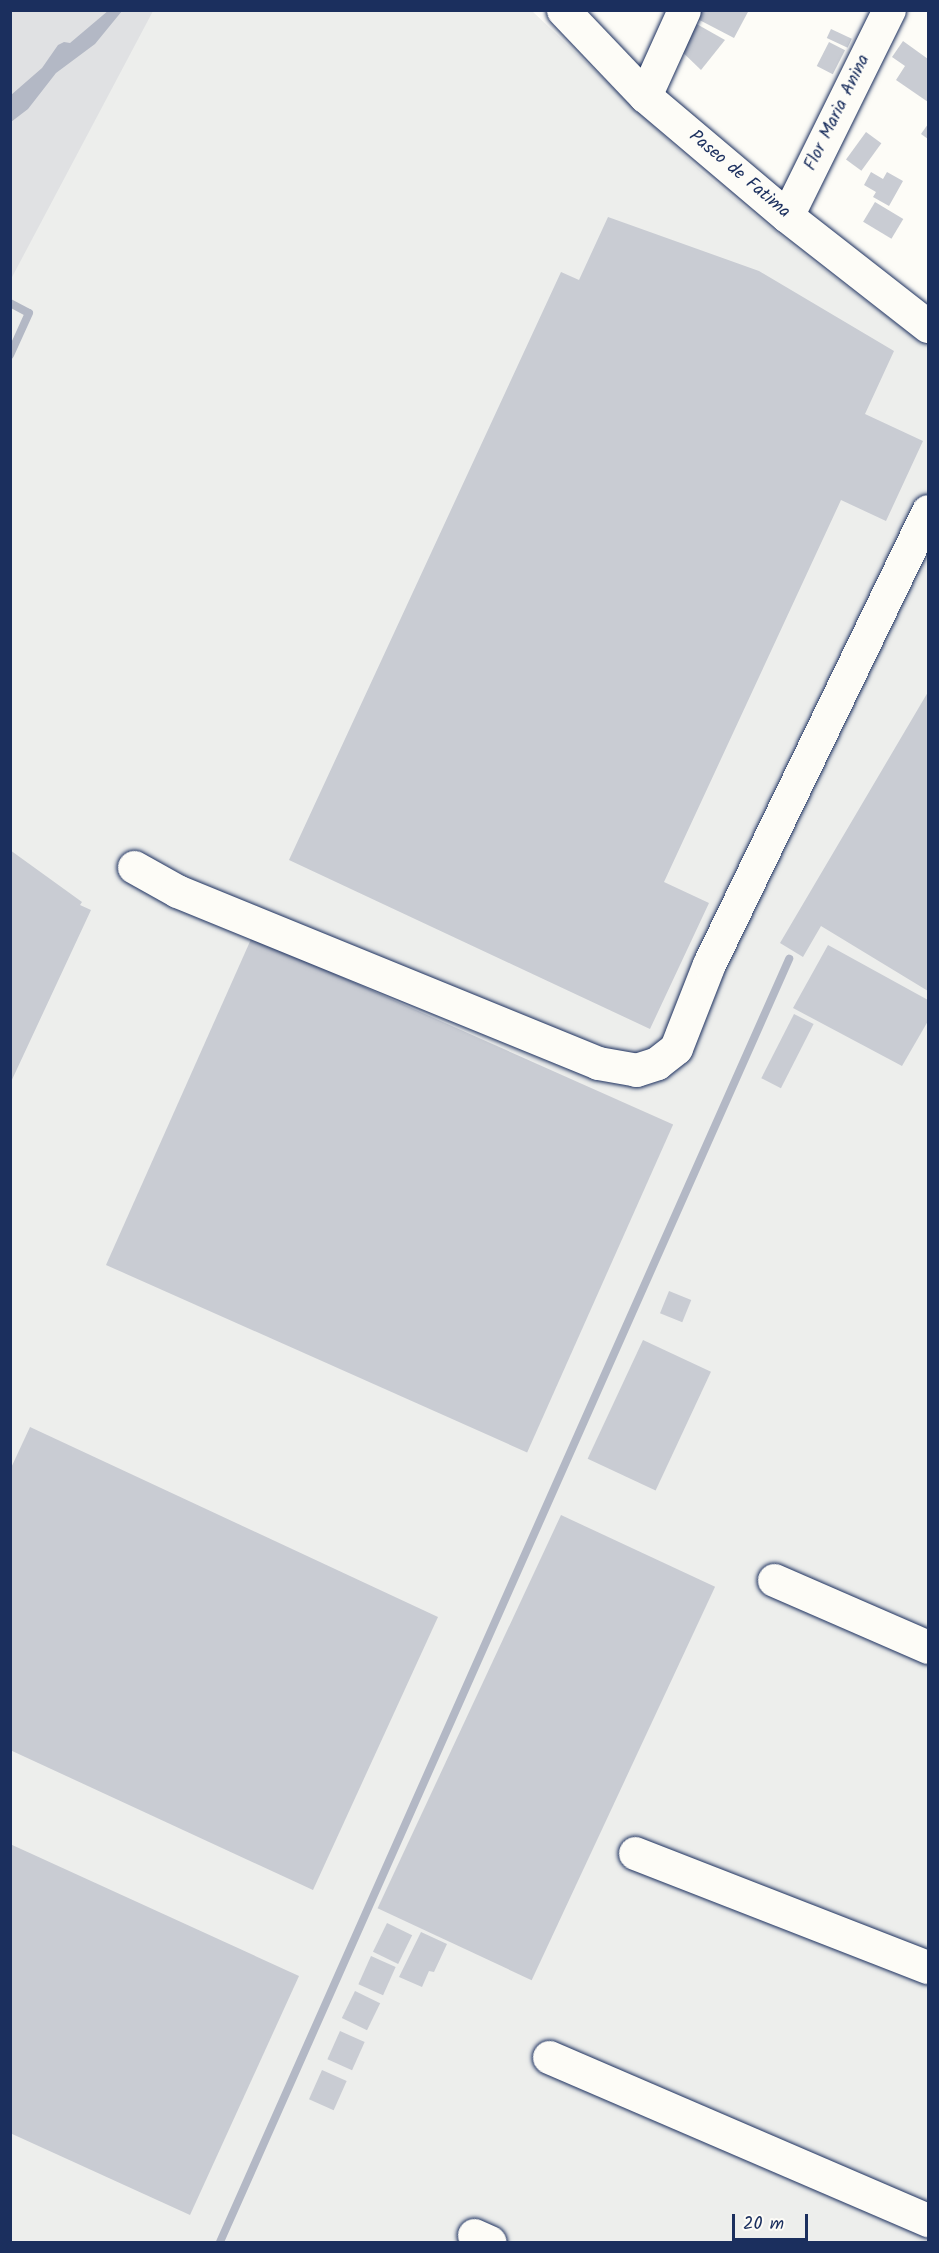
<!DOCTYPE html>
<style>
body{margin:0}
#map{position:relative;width:939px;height:2253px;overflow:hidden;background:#fdfcf7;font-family:Kalam,sans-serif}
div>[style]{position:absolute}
.built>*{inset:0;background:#edeeec}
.green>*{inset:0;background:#e0e1e3}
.water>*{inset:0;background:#b3b8c5}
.stream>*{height:8px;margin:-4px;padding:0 4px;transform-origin:4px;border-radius:4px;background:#b3b8c5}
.building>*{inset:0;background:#c9ccd3;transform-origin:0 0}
.roads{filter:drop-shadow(0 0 2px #1b2f5e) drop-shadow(0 0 2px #1b2f5e)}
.minor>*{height:33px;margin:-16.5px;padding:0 16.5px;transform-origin:16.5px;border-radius:16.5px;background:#fdfcf7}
span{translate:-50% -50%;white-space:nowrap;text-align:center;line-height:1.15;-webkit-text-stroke:4.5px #fdfcf7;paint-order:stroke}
.street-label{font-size:18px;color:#1b2f5e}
.frame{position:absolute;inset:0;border:12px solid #1b2f5e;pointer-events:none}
.scale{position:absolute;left:732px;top:2214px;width:76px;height:27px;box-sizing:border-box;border:3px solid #1b2f5e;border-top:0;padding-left:8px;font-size:18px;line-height:21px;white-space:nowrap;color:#1b2f5e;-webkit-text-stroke:4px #fdfcf7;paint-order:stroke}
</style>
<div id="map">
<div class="built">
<div style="clip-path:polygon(119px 11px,532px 11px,700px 170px,802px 253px,928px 347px,928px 2242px,11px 2242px,10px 107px)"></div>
</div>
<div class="green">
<div style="clip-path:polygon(11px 11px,153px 11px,11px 279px)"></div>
</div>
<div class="water">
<div style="clip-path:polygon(109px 10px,122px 11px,95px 44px,56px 73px,28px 109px,11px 122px,11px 95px,42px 68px,58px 45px,64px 42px,70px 43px)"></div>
</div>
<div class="stream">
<div style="left:10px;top:303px;width:21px;rotate:28deg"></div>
<div style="left:29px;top:313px;width:46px;rotate:114.3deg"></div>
<div style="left:220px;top:2242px;width:1404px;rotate:-66.08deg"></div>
</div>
<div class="building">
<div style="clip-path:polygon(687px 10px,749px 10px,734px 38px,686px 13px)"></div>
<div style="clip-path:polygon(686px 18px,725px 40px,701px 70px,672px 42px)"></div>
<div style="left:831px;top:29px;width:23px;height:10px;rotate:25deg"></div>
<div style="clip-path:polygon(903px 41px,928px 59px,928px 102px,896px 80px,905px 66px,892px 57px)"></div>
<div style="left:829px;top:42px;width:18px;height:27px;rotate:27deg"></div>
<div style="clip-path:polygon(928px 124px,928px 139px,921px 134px)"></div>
<div style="left:866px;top:132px;width:19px;height:34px;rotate:36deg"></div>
<div style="clip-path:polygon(871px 172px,883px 179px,887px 172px,903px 181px,889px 206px,873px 197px,876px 192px,864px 185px)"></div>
<div style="left:875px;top:202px;width:33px;height:23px;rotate:31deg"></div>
<div style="clip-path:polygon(608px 217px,759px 271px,894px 351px,865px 414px,923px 441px,886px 521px,841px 500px,664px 882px,709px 903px,650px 1029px,289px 860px,561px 272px,579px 280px)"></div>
<div style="clip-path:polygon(928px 692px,928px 991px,821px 926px,803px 957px,780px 943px)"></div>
<div style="clip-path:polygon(10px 850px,82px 902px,80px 905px,91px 910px,10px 1084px)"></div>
<div style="left:252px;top:937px;width:461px;height:359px;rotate:24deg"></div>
<div style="clip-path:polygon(828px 945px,928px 1000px,928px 1021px,902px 1066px,793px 1008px)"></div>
<div style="left:794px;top:1014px;width:22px;height:72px;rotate:27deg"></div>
<div style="left:669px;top:1291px;width:24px;height:24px;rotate:22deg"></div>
<div style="left:643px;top:1340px;width:75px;height:131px;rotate:25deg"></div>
<div style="clip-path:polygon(30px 1427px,438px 1617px,313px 1890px,10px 1750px,10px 1470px)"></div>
<div style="left:561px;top:1515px;width:170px;height:434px;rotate:25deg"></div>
<div style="clip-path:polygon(10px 1844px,299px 1976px,190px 2215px,10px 2133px)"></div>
<div style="left:387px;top:1923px;width:28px;height:32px;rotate:26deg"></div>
<div style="clip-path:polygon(421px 1932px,447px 1944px,434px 1972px,429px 1971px,422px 1987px,399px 1977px)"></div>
<div style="left:371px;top:1956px;width:27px;height:31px;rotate:24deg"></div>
<div style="left:355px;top:1991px;width:28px;height:30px;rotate:26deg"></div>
<div style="left:340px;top:2031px;width:27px;height:31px;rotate:24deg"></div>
<div style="left:322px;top:2070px;width:27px;height:32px;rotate:24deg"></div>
</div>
<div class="roads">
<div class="minor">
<div style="left:563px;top:10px;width:119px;rotate:46.4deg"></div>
<div style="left:645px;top:96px;width:186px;rotate:40.2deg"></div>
<div style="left:787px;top:216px;width:179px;rotate:38deg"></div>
<div style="left:645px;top:96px;width:94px;rotate:-65.6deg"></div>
<div style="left:787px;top:216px;width:230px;rotate:-63.7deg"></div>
<div style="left:134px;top:867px;width:49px;rotate:29.2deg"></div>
<div style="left:177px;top:891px;width:455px;rotate:22.2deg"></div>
<div style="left:598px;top:1063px;width:39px;rotate:10deg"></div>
<div style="left:636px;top:1070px;width:22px;rotate:-18deg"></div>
<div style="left:657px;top:1063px;width:24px;rotate:-38deg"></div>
<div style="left:676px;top:1048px;width:90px;rotate:-68.6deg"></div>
<div style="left:709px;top:964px;width:503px;rotate:-64.2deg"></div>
<div style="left:774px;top:1580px;width:168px;rotate:23.5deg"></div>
<div style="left:635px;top:1853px;width:314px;rotate:21.3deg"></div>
<div style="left:549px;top:2057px;width:413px;rotate:23.3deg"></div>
<div style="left:474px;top:2235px;width:17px;rotate:24deg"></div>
</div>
</div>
<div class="street-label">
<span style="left:838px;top:113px;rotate:-64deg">Flor Maria Anina</span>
<span style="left:739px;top:175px;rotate:40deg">Paseo de Fatima</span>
</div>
<div class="frame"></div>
<div class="scale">20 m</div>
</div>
